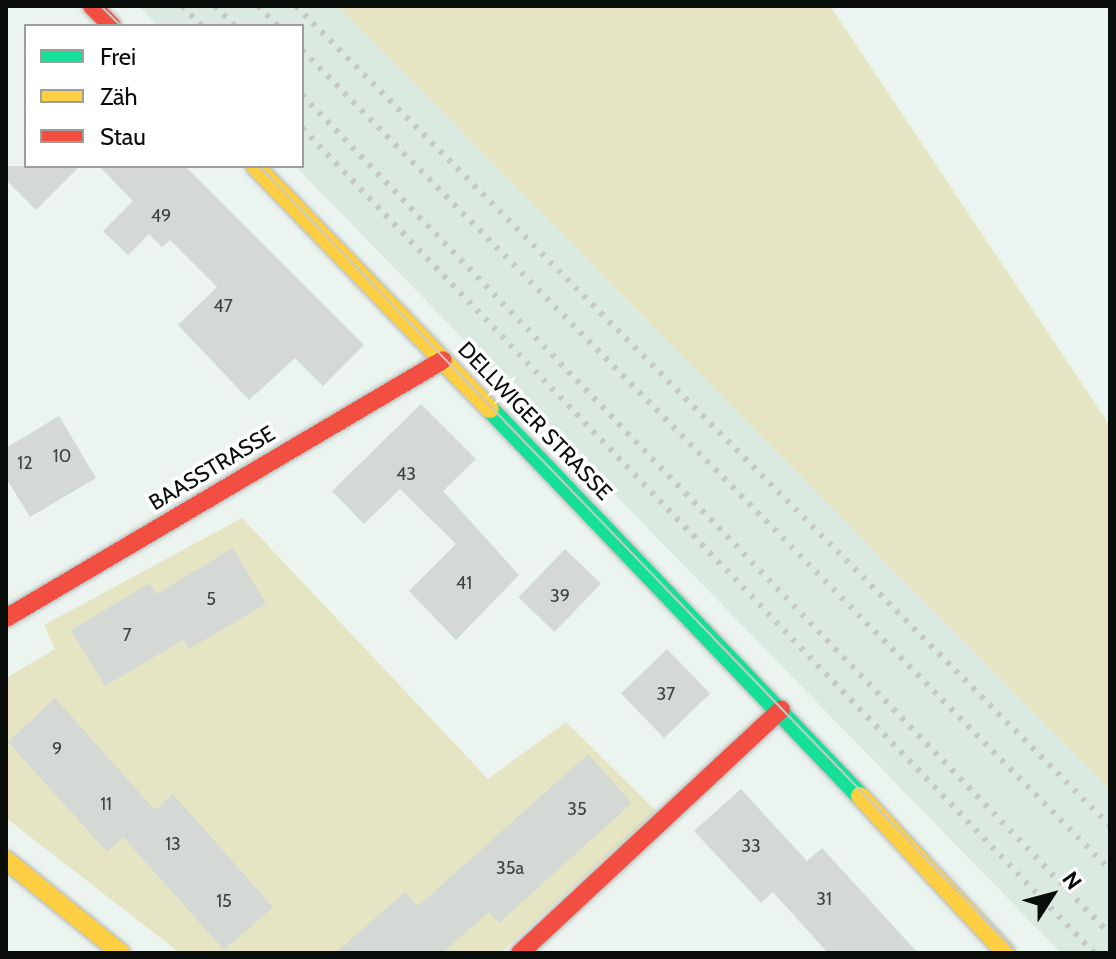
<!DOCTYPE html>
<meta charset="utf-8">
<style>
body{margin:0}
#map{position:relative;width:1116px;height:959px;overflow:hidden;background:#ecf4f0;font-family:Cabin,sans-serif}
div>[style]{position:absolute}
.built>*{inset:0;background:#daeae1}
.green>*{inset:0;background:#e6e5c3}
.building>*{inset:0;background:#d5d9d5;transform-origin:0 0}
.roads{filter:drop-shadow(0 0 2px #b1b6b3) drop-shadow(0 0 2px #b1b6b3)}
.fast>*{height:18px;margin:-9px;padding:0 9px;transform-origin:9px;border-radius:9px;background:#16e098}
.slow>*{height:18px;margin:-9px;padding:0 9px;transform-origin:9px;border-radius:9px;background:#ffcf43}
.jam>*{height:18px;margin:-9px;padding:0 9px;transform-origin:9px;border-radius:9px;background:#f24e42}
.tram>*{height:2px;margin:-1px;padding:0 1px;transform-origin:1px;border-radius:1px;background:#c6c9c7}
.rail>*{height:6px;margin-top:-3px;transform-origin:0;background:repeating-linear-gradient(90deg,#c6c9c7 0 4px,transparent 0 12px)}
span{translate:-50% -50%;white-space:nowrap;text-align:center;line-height:1.15;-webkit-text-stroke:7px #fff;paint-order:stroke}
.number-label{font-size:18px;color:#3e4340}
.number-label span{-webkit-text-stroke-width:0}
.street-label{font-size:22px;color:#090e0b}
.frame{position:absolute;inset:0;border:8px solid #090e0b;pointer-events:none}
.legend{position:absolute;left:24px;top:24px;width:280px;height:144px;box-sizing:border-box;background:#fff;border:2px solid #9d9f9d;margin:0;padding:10px 14px;list-style:none;font-size:24px;color:#090e0b}
.legend li{display:flex;align-items:center;gap:16px;height:40px}
.legend b{width:40px;border:2px solid #9d9f9d}
.north{position:absolute;left:1012px;top:855px;width:80px;height:80px;-webkit-text-stroke:6px #fff;paint-order:stroke;rotate:54deg;font-size:22px;font-weight:700;line-height:32px;text-align:center;color:#090e0b}
.north::after{content:'';display:block;margin:auto;width:28px;height:36px;background:#090e0b;clip-path:polygon(50% 0,100% 100%,50% 72%,0 100%)}
</style>
<div id="map">
<div class="built">
<div style="clip-path:polygon(139px 6px,338px 6px,1110px 790px,1110px 953px,1061px 953px,295px 166px,302px 166px,302px 26px,158px 26px)"></div>
</div>
<div class="green">
<div style="clip-path:polygon(338px 6px,830px 6px,1110px 426px,1110px 790px)"></div>
<div style="clip-path:polygon(242px 518px,488px 779px,566px 722px,656px 811px,501px 953px,180px 953px,6px 818px,6px 678px,55px 649px,44px 625px)"></div>
</div>
<div class="building">
<div style="clip-path:polygon(6px 166px,80px 166px,36px 210px,6px 180px)"></div>
<div style="clip-path:polygon(99px 166px,185px 166px,364px 345px,323px 386px,295px 358px,249px 400px,178px 325px,217px 287px,170px 240px,162px 247px,149px 234px,128px 255px,103px 231px,133px 201px)"></div>
<div style="clip-path:polygon(421px 404px,476px 459px,443px 491px,519px 575px,456px 640px,409px 591px,456px 544px,400px 489px,364px 524px,332px 491px)"></div>
<div style="clip-path:polygon(59px 416px,96px 478px,30px 517px,6px 478px,6px 448px)"></div>
<div style="clip-path:polygon(233px 548px,266px 604px,189px 649px,183px 640px,105px 686px,71px 630px,150px 583px,156px 594px)"></div>
<div style="left:565px;top:549px;width:50px;height:67px;rotate:44deg"></div>
<div style="left:667px;top:649px;width:62px;height:64px;rotate:46deg"></div>
<div style="clip-path:polygon(55px 698px,155px 810px,173px 794px,273px 907px,224px 950px,123px 837px,107px 852px,8px 742px)"></div>
<div style="clip-path:polygon(588px 754px,632px 803px,499px 923px,489px 912px,442px 953px,335px 953px,405px 892px,418px 906px)"></div>
<div style="clip-path:polygon(741px 789px,807px 861px,822px 848px,918px 953px,828px 953px,773px 892px,761px 903px,694px 831px)"></div>
</div>
<div class="roads">
<div class="fast">
<div style="left:490px;top:409px;width:535px;rotate:46.29deg"></div>
</div>
<div class="slow">
<div style="left:255px;top:166px;width:338px;rotate:46deg"></div>
<div style="left:860px;top:796px;width:214px;rotate:47.1deg"></div>
<div style="left:6px;top:860px;width:148px;rotate:39deg"></div>
</div>
<div class="jam">
<div style="left:92px;top:6px;width:28px;rotate:45deg"></div>
<div style="left:6px;top:618px;width:507px;rotate:-30.56deg"></div>
<div style="left:520px;top:953px;width:357px;rotate:-43deg"></div>
</div>
</div>
<div class="tram">
<div style="left:101px;top:6px;width:28px;rotate:45deg"></div>
<div style="left:259px;top:166px;width:1093px;rotate:46.08deg"></div>
</div>
<div class="rail">
<div style="left:182px;top:6px;width:28px;rotate:45deg"></div>
<div style="left:215px;top:6px;width:28px;rotate:45deg"></div>
<div style="left:258px;top:6px;width:28px;rotate:45deg"></div>
<div style="left:296px;top:6px;width:1155px;rotate:45.21deg"></div>
<div style="left:302px;top:50px;width:1151px;rotate:45.42deg"></div>
<div style="left:302px;top:95px;width:1165px;rotate:46.08deg"></div>
<div style="left:302px;top:128px;width:1144px;rotate:46.17deg"></div>
</div>
<div class="number-label">
<span style="left:161px;top:216px">49</span>
<span style="left:223px;top:306px">47</span>
<span style="left:62px;top:456px">10</span>
<span style="left:25px;top:463px">12</span>
<span style="left:406px;top:474px">43</span>
<span style="left:464px;top:583px">41</span>
<span style="left:560px;top:596px">39</span>
<span style="left:211px;top:599px">5</span>
<span style="left:127px;top:635px">7</span>
<span style="left:666px;top:694px">37</span>
<span style="left:57px;top:749px">9</span>
<span style="left:106px;top:804px">11</span>
<span style="left:577px;top:809px">35</span>
<span style="left:173px;top:844px">13</span>
<span style="left:751px;top:846px">33</span>
<span style="left:510px;top:868px">35a</span>
<span style="left:824px;top:899px">31</span>
<span style="left:224px;top:901px">15</span>
</div>
<div class="street-label">
<span style="left:535px;top:421px;rotate:46deg">DELLWIGER STRASSE</span>
<span style="left:212px;top:468px;rotate:-31deg">BAASSTRASSE</span>
</div>
<div class="frame"></div>
<ul class="legend">
<li><b style="height:10px;background:#16e098"></b>Frei</li>
<li><b style="height:10px;background:#ffcf43"></b>Zäh</li>
<li><b style="height:10px;background:#f24e42"></b>Stau</li>
</ul>
<div class="north">N</div>
</div>
